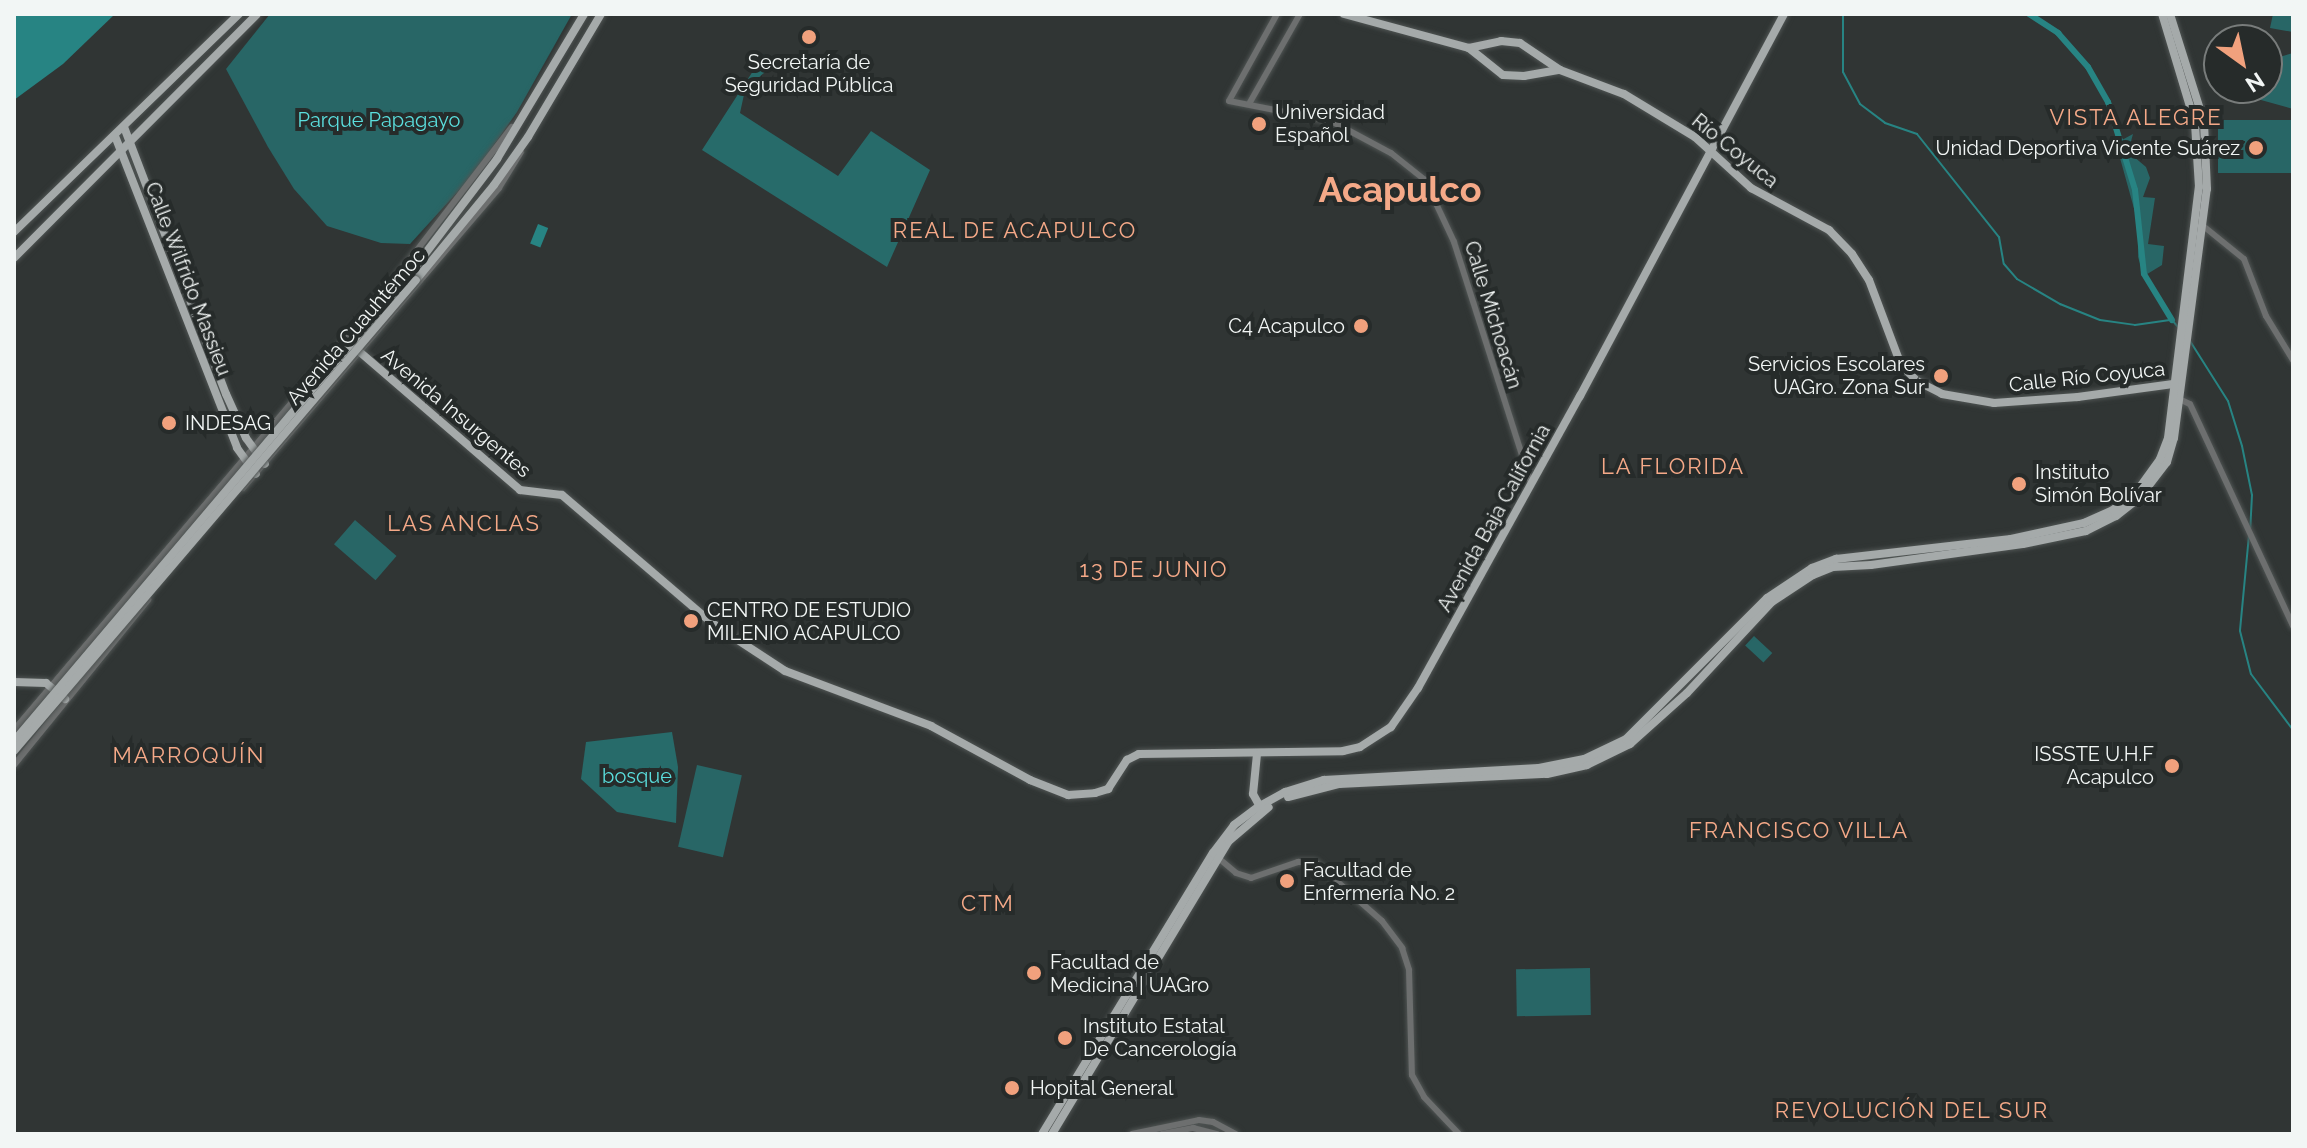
<!DOCTYPE html>
<meta charset="utf-8">
<style>
body{margin:0}
#map{position:relative;width:2307px;height:1148px;overflow:hidden;background:#303534;font-family:Raleway,sans-serif}
div>[style]{position:absolute}
.green>*{inset:0;background:#286666;transform-origin:0 0}
.forest>*{inset:0;background:#276b6a}
.water>*{inset:0;background:#278483;transform-origin:0 0}
.stream>*{height:2px;margin:-1px;padding:0 1px;transform-origin:1px;border-radius:1px;background:#278483}
.canal>*{height:6px;margin:-3px;padding:0 3px;transform-origin:3px;border-radius:3px;background:#278483}
.roads{filter:drop-shadow(0 0 2px #4f5453) drop-shadow(0 0 2px #4f5453)}
.minor>*{height:6px;margin:-3px;padding:0 3px;transform-origin:3px;border-radius:3px;background:#6d6f6f}
.major>*{height:8px;margin:-4px;padding:0 4px;transform-origin:4px;border-radius:4px;background:#a5aaaa}
.bridges{filter:drop-shadow(0 0 2px #4f5453) drop-shadow(0 0 2px #4f5453)}
.major-bridge>*{height:8px;margin:-4px;padding:0 4px;transform-origin:4px;border-radius:4px;background:#a5aaaa}
.dots>*{width:22px;height:22px;translate:-50% -50%;box-sizing:border-box;border:4px solid #262b2a;border-radius:50%}
span{translate:-50% -50%;white-space:nowrap;text-align:center;line-height:1.15;-webkit-text-stroke:8px #262b2a;paint-order:stroke}
.poi-label{font-size:20px;color:#f2f6f5}
.left{translate:0 -50%;text-align:left}
.right{translate:-100% -50%;text-align:right}
.park-label{font-size:20px;color:#5bdfde}
.street-label{font-size:20px;color:#f2f6f5}
.neighbourhood-label{font-size:22px;color:#f5a988;letter-spacing:2px}
.town-label{font-size:36px;color:#f5a988;font-weight:700}
.frame{position:absolute;inset:0;border:16px solid #f2f6f5;pointer-events:none}
.north{position:absolute;left:2203px;top:24px;width:80px;height:80px;box-sizing:border-box;background:#262b2a;border:2px solid #787c7b;border-radius:50%;rotate:147deg;font-size:22px;font-weight:700;line-height:32px;text-align:center;color:#f2f6f5}
.north::after{content:'';display:block;margin:auto;width:28px;height:36px;background:#f1a17d;clip-path:polygon(50% 0,100% 100%,50% 72%,0 100%)}
</style>
<div id="map">
<div class="green">
<div style="clip-path:polygon(270px 14px,572px 14px,517px 112px,472px 176px,410px 244px,381px 243px,327px 226px,294px 189px,268px 147px,226px 69px)"></div>
<div style="clip-path:polygon(2273px 14px,2293px 15px,2293px 32px,2270px 28px)"></div>
<div style="clip-path:polygon(2293px 53px,2293px 109px,2243px 95px,2246px 88px,2267px 88px,2269px 60px)"></div>
<div style="left:2293px;top:120px;width:53px;height:75px;rotate:90deg"></div>
<div style="clip-path:polygon(2133px 134px,2130px 145px,2133px 156px,2146px 167px,2150px 178px,2143px 197px,2155px 198px,2148px 244px,2164px 246px,2162px 265px,2144px 276px,2138px 257px,2138px 223px,2120px 158px,2120px 141px)"></div>
<div style="left:355px;top:520px;width:55px;height:32px;rotate:41deg"></div>
<div style="left:1754px;top:636px;width:25px;height:13px;rotate:43deg"></div>
<div style="left:697px;top:765px;width:46px;height:84px;rotate:13deg"></div>
<div style="left:1590px;top:968px;width:47px;height:74px;rotate:89deg"></div>
</div>
<div class="forest">
<div style="clip-path:polygon(764px 54px,776px 62px,745px 90px,740px 113px,838px 176px,871px 131px,930px 170px,887px 267px,702px 150px)"></div>
<div style="clip-path:polygon(672px 732px,678px 767px,676px 823px,617px 812px,581px 779px,586px 742px)"></div>
</div>
<div class="water">
<div style="clip-path:polygon(14px 14px,115px 14px,63px 64px,14px 100px)"></div>
<div style="left:538px;top:224px;width:11px;height:21px;rotate:22deg"></div>
</div>
<div class="stream">
<div style="left:1843px;top:14px;width:58px;rotate:90deg"></div>
<div style="left:1843px;top:72px;width:36px;rotate:62deg"></div>
<div style="left:1860px;top:104px;width:31px;rotate:37deg"></div>
<div style="left:1885px;top:123px;width:34px;rotate:19deg"></div>
<div style="left:1917px;top:134px;width:132px;rotate:51.5deg"></div>
<div style="left:1999px;top:237px;width:27px;rotate:80deg"></div>
<div style="left:2004px;top:264px;width:20px;rotate:49deg"></div>
<div style="left:2017px;top:279px;width:50px;rotate:30.2deg"></div>
<div style="left:2060px;top:304px;width:43px;rotate:21.8deg"></div>
<div style="left:2100px;top:320px;width:35px;rotate:8deg"></div>
<div style="left:2135px;top:325px;width:37px;rotate:-8deg"></div>
<div style="left:2172px;top:320px;width:9px;rotate:49deg"></div>
<div style="left:2190px;top:341px;width:71px;rotate:57.7deg"></div>
<div style="left:2228px;top:401px;width:47px;rotate:72.7deg"></div>
<div style="left:2242px;top:446px;width:50px;rotate:78.5deg"></div>
<div style="left:2252px;top:495px;width:34px;rotate:93deg"></div>
<div style="left:2249px;top:535px;width:96px;rotate:95.4deg"></div>
<div style="left:2240px;top:631px;width:44px;rotate:75.7deg"></div>
<div style="left:2251px;top:674px;width:70px;rotate:53.1deg"></div>
</div>
<div class="canal">
<div style="left:2029px;top:14px;width:35px;rotate:33deg"></div>
<div style="left:2058px;top:33px;width:45px;rotate:48.6deg"></div>
<div style="left:2088px;top:67px;width:40px;rotate:60.3deg"></div>
<div style="left:2108px;top:102px;width:92px;rotate:72.9deg"></div>
<div style="left:2135px;top:190px;width:84px;rotate:83.9deg"></div>
<div style="left:2144px;top:274px;width:54px;rotate:58.7deg"></div>
</div>
<div class="roads">
<div class="minor">
<div style="left:1277px;top:14px;width:99px;rotate:118.9deg"></div>
<div style="left:1229px;top:101px;width:104px;rotate:11.1deg"></div>
<div style="left:1331px;top:121px;width:68px;rotate:28.1deg"></div>
<div style="left:1391px;top:153px;width:43px;rotate:38.5deg"></div>
<div style="left:1425px;top:180px;width:68px;rotate:64.9deg"></div>
<div style="left:1454px;top:242px;width:254px;rotate:72.3deg"></div>
<div style="left:1249px;top:104px;width:103px;rotate:-60.5deg"></div>
<div style="left:2202px;top:225px;width:54px;rotate:39deg"></div>
<div style="left:2244px;top:259px;width:61px;rotate:68.9deg"></div>
<div style="left:2266px;top:316px;width:52px;rotate:58.5deg"></div>
<div style="left:2177px;top:398px;width:14px;rotate:25deg"></div>
<div style="left:2190px;top:404px;width:245px;rotate:65.1deg"></div>
<div style="left:243px;top:488px;width:394px;rotate:-49.5deg"></div>
<div style="left:499px;top:188px;width:42px;rotate:-58.6deg"></div>
<div style="left:14px;top:730px;width:561px;rotate:-49.7deg"></div>
<div style="left:377px;top:302px;width:221px;rotate:-52.4deg"></div>
<div style="left:14px;top:765px;width:213px;rotate:-50.9deg"></div>
<div style="left:1216px;top:856px;width:26px;rotate:40deg"></div>
<div style="left:1236px;top:873px;width:16px;rotate:18deg"></div>
<div style="left:1251px;top:878px;width:50px;rotate:-18.8deg"></div>
<div style="left:1298px;top:862px;width:17px"></div>
<div style="left:1315px;top:862px;width:89px;rotate:41.4deg"></div>
<div style="left:1382px;top:921px;width:34px;rotate:53deg"></div>
<div style="left:1402px;top:948px;width:23px;rotate:72deg"></div>
<div style="left:1409px;top:970px;width:105px;rotate:88.4deg"></div>
<div style="left:1412px;top:1075px;width:25px;rotate:61deg"></div>
<div style="left:1424px;top:1097px;width:51px;rotate:46.6deg"></div>
<div style="left:1132px;top:1134px;width:68px;rotate:-11.8deg"></div>
<div style="left:1199px;top:1120px;width:14px;rotate:8deg"></div>
<div style="left:1213px;top:1122px;width:26px;rotate:28deg"></div>
<div style="left:1162px;top:1134px;width:32px;rotate:-11deg"></div>
<div style="left:1193px;top:1128px;width:25px;rotate:14deg"></div>
</div>
<div class="major">
<div style="left:1344px;top:14px;width:130px;rotate:15.2deg"></div>
<div style="left:1469px;top:48px;width:43px;rotate:38.5deg"></div>
<div style="left:1503px;top:75px;width:21px;rotate:3deg"></div>
<div style="left:1524px;top:76px;width:36px;rotate:-10deg"></div>
<div style="left:1469px;top:48px;width:33px;rotate:-12deg"></div>
<div style="left:1501px;top:41px;width:19px;rotate:6deg"></div>
<div style="left:1520px;top:43px;width:48px;rotate:34deg"></div>
<div style="left:1560px;top:70px;width:68px;rotate:20.6deg"></div>
<div style="left:1624px;top:94px;width:83px;rotate:31.2deg"></div>
<div style="left:1695px;top:137px;width:76px;rotate:42.3deg"></div>
<div style="left:1751px;top:188px;width:89px;rotate:28.3deg"></div>
<div style="left:1829px;top:230px;width:33px;rotate:46deg"></div>
<div style="left:1852px;top:254px;width:31px;rotate:57deg"></div>
<div style="left:1869px;top:280px;width:91px;rotate:69.4deg"></div>
<div style="left:1901px;top:365px;width:23px;rotate:45deg"></div>
<div style="left:1917px;top:381px;width:28px;rotate:27deg"></div>
<div style="left:1942px;top:394px;width:53px;rotate:9.8deg"></div>
<div style="left:1994px;top:403px;width:84px;rotate:-4.1deg"></div>
<div style="left:2078px;top:397px;width:103px;rotate:-7.8deg"></div>
<div style="left:124px;top:127px;width:286px;rotate:69.1deg"></div>
<div style="left:226px;top:394px;width:48px;rotate:65.6deg"></div>
<div style="left:246px;top:438px;width:32px;rotate:54deg"></div>
<div style="left:115px;top:136px;width:335px;rotate:68.6deg"></div>
<div style="left:237px;top:448px;width:32px;rotate:54deg"></div>
<div style="left:14px;top:232px;width:313px;rotate:-44.1deg"></div>
<div style="left:14px;top:258px;width:344px;rotate:-45.1deg"></div>
<div style="left:409px;top:275px;width:146px;rotate:-52.8deg"></div>
<div style="left:497px;top:159px;width:169px;rotate:-59deg"></div>
<div style="left:416px;top:280px;width:123px;rotate:-50.6deg"></div>
<div style="left:494px;top:185px;width:59px;rotate:-54.7deg"></div>
<div style="left:528px;top:137px;width:143px;rotate:-59.3deg"></div>
<div style="left:361px;top:353px;width:210px;rotate:40.7deg"></div>
<div style="left:520px;top:490px;width:42px;rotate:6.8deg"></div>
<div style="left:562px;top:495px;width:197px;rotate:40.5deg"></div>
<div style="left:712px;top:623px;width:87px;rotate:33.3deg"></div>
<div style="left:785px;top:671px;width:156px;rotate:20.6deg"></div>
<div style="left:931px;top:726px;width:113px;rotate:28.6deg"></div>
<div style="left:1030px;top:780px;width:41px;rotate:21.5deg"></div>
<div style="left:1068px;top:795px;width:27px;rotate:-4deg"></div>
<div style="left:1095px;top:793px;width:14px;rotate:-17deg"></div>
<div style="left:1108px;top:789px;width:35px;rotate:-57deg"></div>
<div style="left:1127px;top:760px;width:13px;rotate:-27deg"></div>
<div style="left:1139px;top:754px;width:204px;rotate:-0.8deg"></div>
<div style="left:1343px;top:751px;width:17px;rotate:-13deg"></div>
<div style="left:1360px;top:747px;width:37px;rotate:-33deg"></div>
<div style="left:1391px;top:727px;width:47px;rotate:-55.3deg"></div>
<div style="left:1418px;top:688px;width:334px;rotate:-61deg"></div>
<div style="left:1580px;top:396px;width:433px;rotate:-61.9deg"></div>
<div style="left:14px;top:682px;width:32px;rotate:2deg"></div>
<div style="left:46px;top:683px;width:25px;rotate:40deg"></div>
<div style="left:1257px;top:754px;width:40px;rotate:95.7deg"></div>
<div style="left:1253px;top:794px;width:18px;rotate:61deg"></div>
<div style="left:1288px;top:797px;width:53px;rotate:-14.3deg"></div>
<div style="left:1339px;top:784px;width:208px;rotate:-2.8deg"></div>
<div style="left:1547px;top:774px;width:41px;rotate:-12.7deg"></div>
<div style="left:1587px;top:765px;width:48px;rotate:-26deg"></div>
<div style="left:1630px;top:744px;width:76px;rotate:-41.8deg"></div>
<div style="left:1687px;top:693px;width:125px;rotate:-47deg"></div>
<div style="left:1772px;top:602px;width:49px;rotate:-33.4deg"></div>
<div style="left:1813px;top:575px;width:22px;rotate:-22deg"></div>
<div style="left:1833px;top:567px;width:38px;rotate:-3deg"></div>
<div style="left:1871px;top:565px;width:153px;rotate:-7.9deg"></div>
<div style="left:2023px;top:544px;width:64px;rotate:-11.7deg"></div>
<div style="left:2086px;top:531px;width:34px;rotate:-27deg"></div>
<div style="left:2116px;top:516px;width:31px;rotate:-38deg"></div>
<div style="left:2140px;top:497px;width:44px;rotate:-52.4deg"></div>
<div style="left:2167px;top:462px;width:25px;rotate:-74deg"></div>
<div style="left:2174px;top:438px;width:251px;rotate:-82.5deg"></div>
<div style="left:2207px;top:189px;width:67px;rotate:-92.6deg"></div>
<div style="left:2204px;top:122px;width:113px;rotate:-107.5deg"></div>
<div style="left:1042px;top:1134px;width:329px;rotate:-58.7deg"></div>
<div style="left:1213px;top:853px;width:35px;rotate:-53deg"></div>
<div style="left:1234px;top:825px;width:30px;rotate:-37deg"></div>
<div style="left:1258px;top:807px;width:31px;rotate:-29deg"></div>
<div style="left:1285px;top:792px;width:41px;rotate:-17.1deg"></div>
<div style="left:1324px;top:780px;width:215px;rotate:-3.2deg"></div>
<div style="left:1539px;top:768px;width:46px;rotate:-11.3deg"></div>
<div style="left:1584px;top:759px;width:47px;rotate:-25.5deg"></div>
<div style="left:1626px;top:739px;width:199px;rotate:-45deg"></div>
<div style="left:1767px;top:598px;width:54px;rotate:-33.7deg"></div>
<div style="left:1812px;top:568px;width:26px;rotate:-21deg"></div>
<div style="left:1836px;top:559px;width:176px;rotate:-6.5deg"></div>
<div style="left:2011px;top:539px;width:75px;rotate:-12.4deg"></div>
<div style="left:2084px;top:523px;width:32px;rotate:-24deg"></div>
<div style="left:2113px;top:510px;width:31px;rotate:-38deg"></div>
<div style="left:2137px;top:491px;width:39px;rotate:-54deg"></div>
<div style="left:2160px;top:459px;width:22px;rotate:-69deg"></div>
<div style="left:2168px;top:438px;width:253px;rotate:-83deg"></div>
<div style="left:2199px;top:187px;width:64px;rotate:-93.6deg"></div>
<div style="left:2195px;top:123px;width:114px;rotate:-106.8deg"></div>
<div style="left:1052px;top:1134px;width:342px;rotate:-58.9deg"></div>
<div style="left:1229px;top:841px;width:52px;rotate:-40.4deg"></div>
</div>
</div>
<div class="bridges">
<div class="major-bridge">
<div style="left:14px;top:741px;width:611px;rotate:-49.71deg"></div>
<div style="left:14px;top:751px;width:619px;rotate:-49.52deg"></div>
</div>
</div>
<div class="dots">
<div style="left:809px;top:37px;background:#f1a17d"></div>
<div style="left:1259px;top:124px;background:#f1a17d"></div>
<div style="left:2256px;top:148px;background:#f1a17d"></div>
<div style="left:1361px;top:326px;background:#f1a17d"></div>
<div style="left:1941px;top:376px;background:#f1a17d"></div>
<div style="left:169px;top:423px;background:#f1a17d"></div>
<div style="left:2019px;top:484px;background:#f1a17d"></div>
<div style="left:691px;top:621px;background:#f1a17d"></div>
<div style="left:2172px;top:766px;background:#f1a17d"></div>
<div style="left:1287px;top:881px;background:#f1a17d"></div>
<div style="left:1034px;top:973px;background:#f1a17d"></div>
<div style="left:1065px;top:1038px;background:#f1a17d"></div>
<div style="left:1012px;top:1088px;background:#f1a17d"></div>
</div>
<div class="poi-label">
<span style="left:809px;top:74px">Secretaría de<br>Seguridad Pública</span>
<span class="left" style="left:1275px;top:124px">Universidad<br>Español</span>
<span class="right" style="left:2240px;top:148px">Unidad Deportiva Vicente Suárez</span>
<span class="right" style="left:1345px;top:326px">C4 Acapulco</span>
<span class="right" style="left:1925px;top:376px">Servicios Escolares<br>UAGro. Zona Sur</span>
<span class="left" style="left:185px;top:423px">INDESAG</span>
<span class="left" style="left:2035px;top:484px">Instituto<br>Simón Bolívar</span>
<span class="left" style="left:707px;top:622px">CENTRO DE ESTUDIO<br>MILENIO ACAPULCO</span>
<span class="right" style="left:2154px;top:766px">ISSSTE U.H.F<br>Acapulco</span>
<span class="left" style="left:1303px;top:882px">Facultad de<br>Enfermería No. 2</span>
<span class="left" style="left:1050px;top:974px">Facultad de<br>Medicina | UAGro</span>
<span class="left" style="left:1083px;top:1038px">Instituto Estatal<br>De Cancerología</span>
<span class="left" style="left:1030px;top:1088px">Hopital General</span>
</div>
<div class="park-label">
<span style="left:379px;top:120px">Parque Papagayo</span>
<span style="left:637px;top:776px">bosque</span>
</div>
<div class="street-label">
<span style="left:1735px;top:151px;rotate:39deg">Río Coyuca</span>
<span style="left:188px;top:279px;rotate:69deg">Calle Wilfrido Massieu</span>
<span style="left:1493px;top:315px;rotate:73deg">Calle Michoacán</span>
<span style="left:356px;top:327px;rotate:-49deg">Avenida Cuauhtémoc</span>
<span style="left:2087px;top:377px;rotate:-6deg">Calle Río Coyuca</span>
<span style="left:456px;top:413px;rotate:40deg">Avenida Insurgentes</span>
<span style="left:1494px;top:518px;rotate:-61deg">Avenida Baja California</span>
</div>
<div class="neighbourhood-label">
<span style="left:2136px;top:118px">VISTA ALEGRE</span>
<span style="left:1015px;top:231px">REAL DE ACAPULCO</span>
<span style="left:1673px;top:467px">LA FLORIDA</span>
<span style="left:464px;top:524px">LAS ANCLAS</span>
<span style="left:1154px;top:570px">13 DE JUNIO</span>
<span style="left:189px;top:756px">MARROQUÍN</span>
<span style="left:1799px;top:831px">FRANCISCO VILLA</span>
<span style="left:988px;top:904px">CTM</span>
<span style="left:1912px;top:1111px">REVOLUCIÓN DEL SUR</span>
</div>
<div class="town-label">
<span style="left:1400px;top:190px">Acapulco</span>
</div>
<div class="frame"></div>
<div class="north">N</div>
</div>
